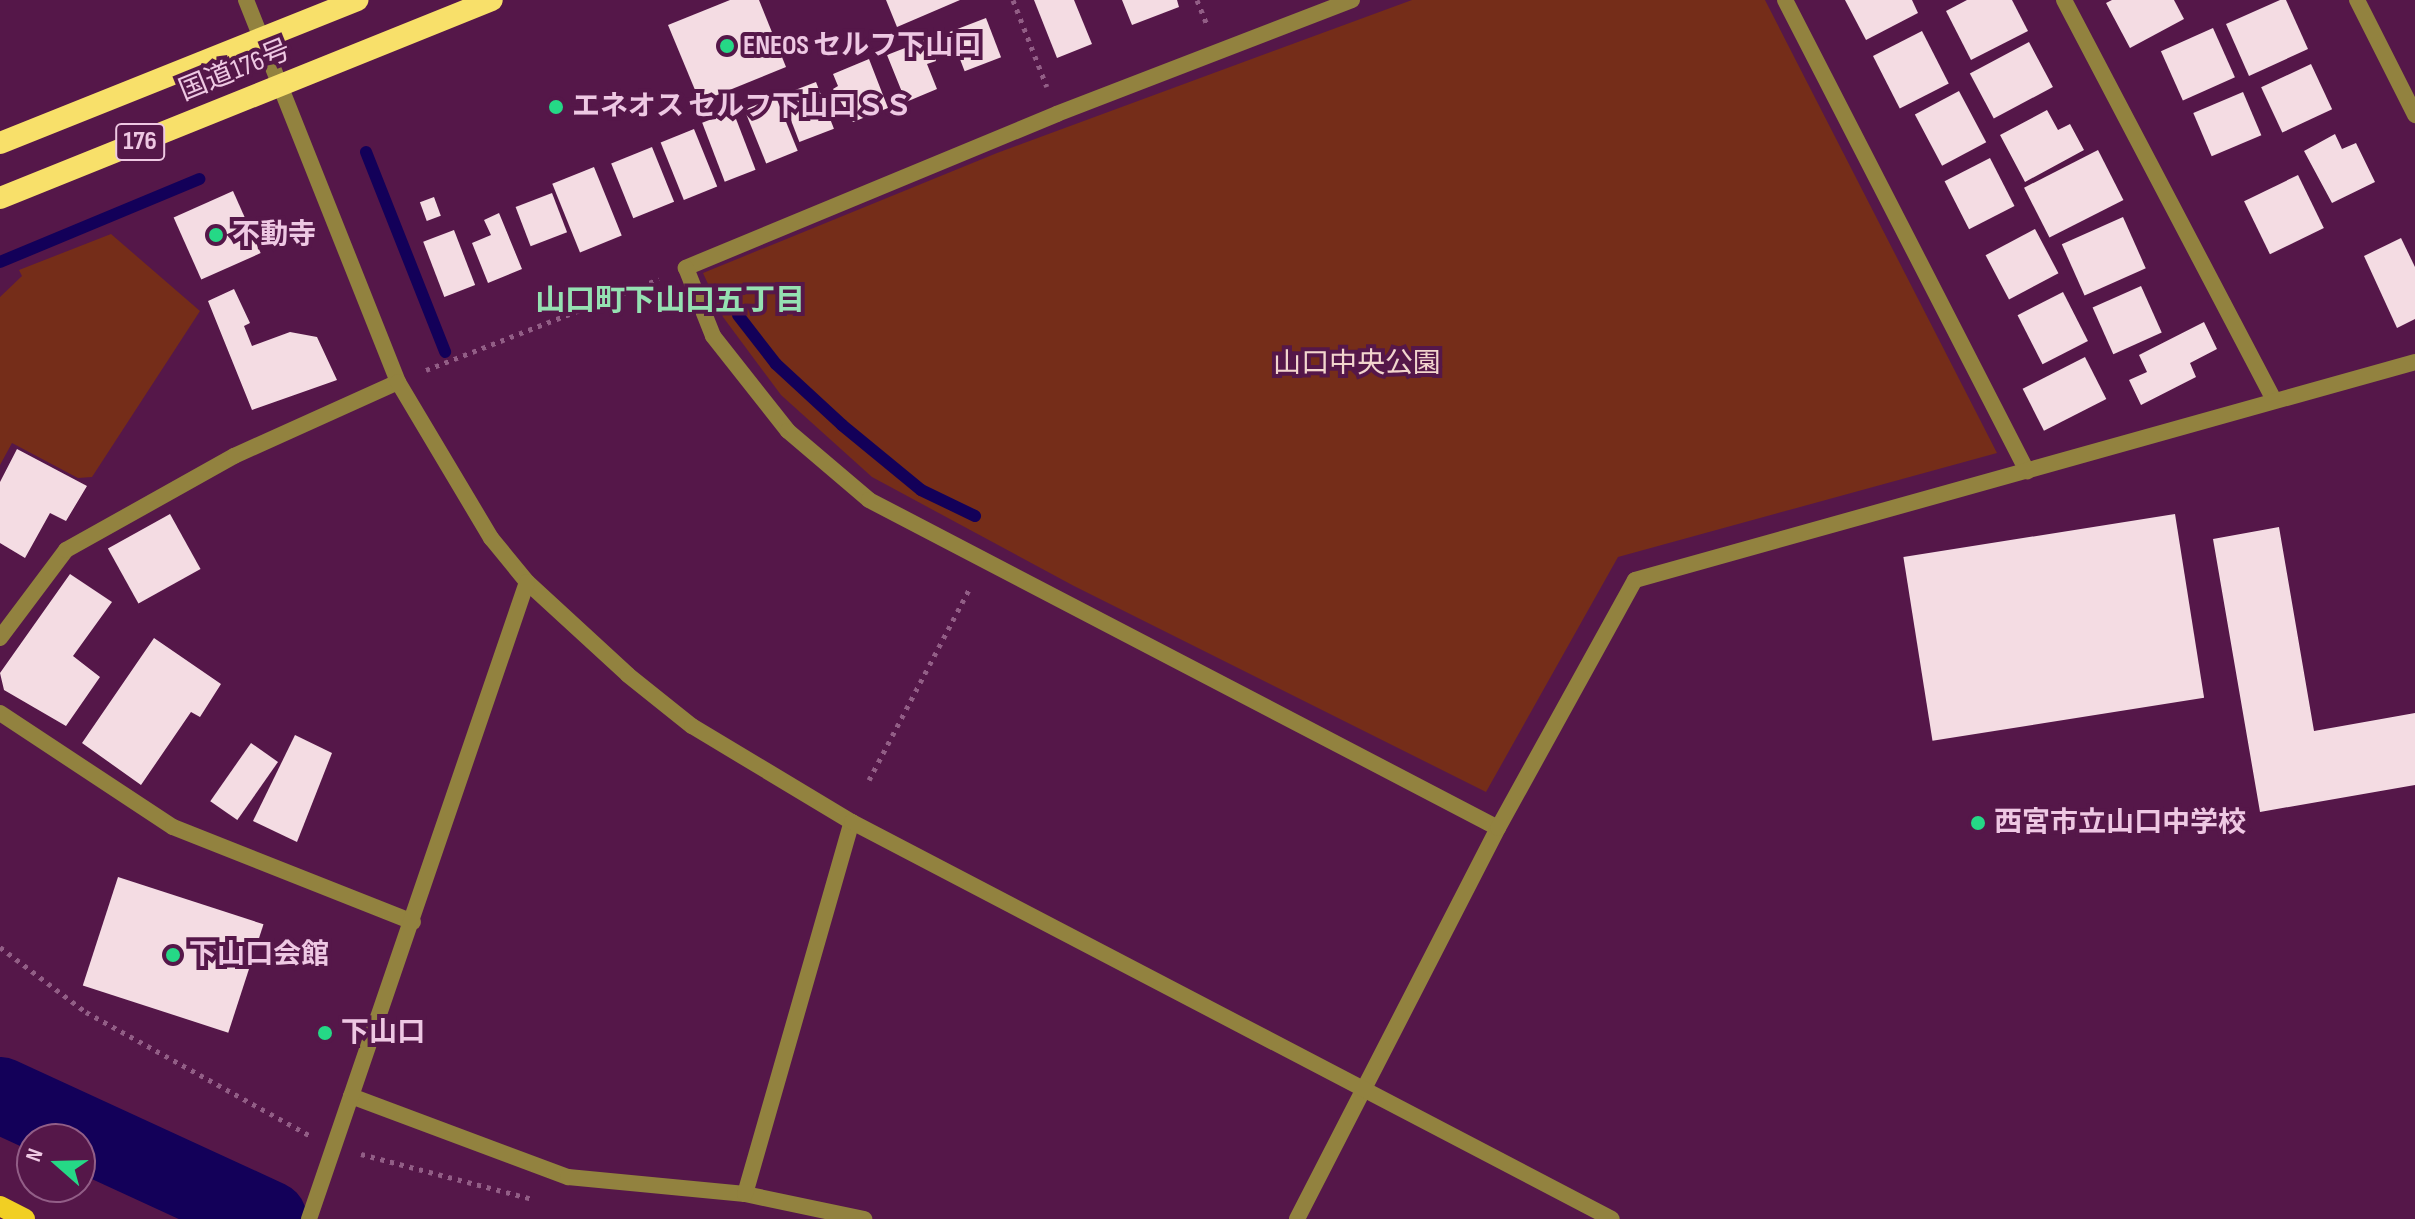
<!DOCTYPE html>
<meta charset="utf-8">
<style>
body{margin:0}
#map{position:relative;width:2415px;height:1219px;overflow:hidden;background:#551749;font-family:"Sofia Sans Condensed","Noto Sans JP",sans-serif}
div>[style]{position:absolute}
.green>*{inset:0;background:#752d19}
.stream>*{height:12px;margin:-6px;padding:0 6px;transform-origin:6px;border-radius:6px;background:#130059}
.river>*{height:76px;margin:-38px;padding:0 38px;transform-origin:38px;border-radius:38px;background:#130059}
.building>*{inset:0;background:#f4dce3;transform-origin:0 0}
.path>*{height:5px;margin-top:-2.5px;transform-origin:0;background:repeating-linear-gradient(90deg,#925e86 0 4px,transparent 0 10px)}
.minor>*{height:16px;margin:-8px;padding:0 8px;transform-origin:8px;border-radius:8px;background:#92823f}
.tertiary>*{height:16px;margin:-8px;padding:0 8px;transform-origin:8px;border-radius:8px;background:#92823f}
.primary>*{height:20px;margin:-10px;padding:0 10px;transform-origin:10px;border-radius:10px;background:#f1cf23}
.trunk>*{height:22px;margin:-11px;padding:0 11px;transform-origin:11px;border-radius:11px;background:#f8e06a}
.dots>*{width:22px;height:22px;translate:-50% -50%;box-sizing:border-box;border:4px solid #551749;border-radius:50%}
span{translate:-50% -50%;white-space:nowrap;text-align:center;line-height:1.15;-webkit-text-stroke:8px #551749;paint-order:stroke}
.shield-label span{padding:2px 6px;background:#551749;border:2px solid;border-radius:6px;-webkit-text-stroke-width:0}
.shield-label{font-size:26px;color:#eec8e3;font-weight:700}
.poi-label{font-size:28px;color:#eec8e3;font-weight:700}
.left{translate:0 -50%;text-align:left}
.street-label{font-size:28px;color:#eec8e3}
.park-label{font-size:28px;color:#f2d6ce}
.neighbourhood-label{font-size:30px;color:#95e1b2;font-weight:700}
.north{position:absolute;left:16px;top:1123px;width:80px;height:80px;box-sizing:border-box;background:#551749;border:2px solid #925e87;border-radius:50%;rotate:290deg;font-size:22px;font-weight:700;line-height:32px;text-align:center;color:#eec8e3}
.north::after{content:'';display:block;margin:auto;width:28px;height:36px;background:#25d886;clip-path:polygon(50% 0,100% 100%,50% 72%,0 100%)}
</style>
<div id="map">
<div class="green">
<div style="clip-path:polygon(1412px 0,1765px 0,1997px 453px,1618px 557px,1486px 792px,1074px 586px,872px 477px,781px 395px,723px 317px,703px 273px,997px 153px)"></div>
<div style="clip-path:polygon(111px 234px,200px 311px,92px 477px,78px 478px,12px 443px,0 465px,0 297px,22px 276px,19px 270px)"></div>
</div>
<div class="stream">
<div style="left:366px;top:152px;width:215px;rotate:68.4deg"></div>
<div style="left:0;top:262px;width:216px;rotate:-22.6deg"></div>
<div style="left:738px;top:315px;width:62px;rotate:52.2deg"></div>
<div style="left:776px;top:364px;width:90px;rotate:42.7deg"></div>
<div style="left:842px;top:425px;width:102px;rotate:39.4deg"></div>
<div style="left:921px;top:490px;width:60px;rotate:25.7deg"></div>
</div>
<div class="river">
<div style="left:0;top:1095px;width:296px;rotate:24.7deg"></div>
</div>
<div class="building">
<div style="clip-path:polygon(730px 0,759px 0,786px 67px,700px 102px,668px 25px)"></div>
<div style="clip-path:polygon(886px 0,960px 0,897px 27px)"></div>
<div style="clip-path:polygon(1034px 0,1074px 0,1092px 44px,1057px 58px)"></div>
<div style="clip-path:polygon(1122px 0,1177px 0,1179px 7px,1132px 25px)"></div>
<div style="clip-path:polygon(1845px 0,1912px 0,1918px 13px,1866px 40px)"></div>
<div style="clip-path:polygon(1967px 0,2012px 0,2028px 31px,1971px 60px,1946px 11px)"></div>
<div style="clip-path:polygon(2112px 0,2174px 0,2184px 19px,2130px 48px,2106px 3px)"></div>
<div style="clip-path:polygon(2280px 0,2286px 0,2308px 49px,2249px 76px,2226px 24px)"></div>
<div style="left:986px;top:18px;width:42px;height:39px;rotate:69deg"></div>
<div style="left:2213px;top:28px;width:54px;height:57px;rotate:66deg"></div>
<div style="left:1922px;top:31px;width:59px;height:55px;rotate:63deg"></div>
<div style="clip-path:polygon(928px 39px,936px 61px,927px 64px,937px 89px,906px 102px,887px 55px)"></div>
<div style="left:2029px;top:42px;width:51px;height:67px;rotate:62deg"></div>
<div style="clip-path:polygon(869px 59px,888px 108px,853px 122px,833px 89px,838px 86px,833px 74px)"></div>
<div style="left:2311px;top:64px;width:50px;height:55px;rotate:65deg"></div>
<div style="left:816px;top:82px;width:50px;height:37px;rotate:69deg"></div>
<div style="left:1959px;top:91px;width:58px;height:50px;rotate:62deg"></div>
<div style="left:2243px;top:92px;width:47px;height:54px;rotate:67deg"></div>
<div style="left:776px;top:97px;width:58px;height:34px;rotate:68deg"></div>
<div style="clip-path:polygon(2047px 110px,2058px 130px,2070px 124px,2084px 150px,2025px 182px,2000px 135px)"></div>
<div style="left:733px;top:111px;width:63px;height:33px;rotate:69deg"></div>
<div style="left:694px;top:129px;width:62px;height:36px;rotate:68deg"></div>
<div style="clip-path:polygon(2335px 134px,2342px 149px,2356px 143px,2375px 182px,2332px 203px,2304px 151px)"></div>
<div style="left:652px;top:147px;width:59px;height:44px;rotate:68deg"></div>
<div style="left:2098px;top:150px;width:56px;height:83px;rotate:63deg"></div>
<div style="left:1990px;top:158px;width:54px;height:51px;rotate:63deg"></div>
<div style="left:594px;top:167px;width:74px;height:45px;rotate:68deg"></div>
<div style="left:2298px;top:175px;width:59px;height:60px;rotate:64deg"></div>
<div style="left:233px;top:191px;width:68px;height:65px;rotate:66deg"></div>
<div style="left:552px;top:193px;width:42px;height:39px;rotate:69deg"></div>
<div style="left:434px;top:197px;width:20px;height:15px;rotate:70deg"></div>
<div style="clip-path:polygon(499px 213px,522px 269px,488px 283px,472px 243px,491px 235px,484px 220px)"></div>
<div style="left:2123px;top:217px;width:56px;height:67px;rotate:66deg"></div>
<div style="left:2035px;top:229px;width:50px;height:56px;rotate:62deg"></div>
<div style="left:454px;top:230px;width:59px;height:33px;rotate:69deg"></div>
<div style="clip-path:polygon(2401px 238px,2415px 267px,2415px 319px,2397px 328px,2364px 256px)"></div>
<div style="left:2141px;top:286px;width:51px;height:53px;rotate:66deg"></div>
<div style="clip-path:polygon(234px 289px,250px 323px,244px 326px,252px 346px,290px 332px,317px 337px,337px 380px,252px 410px,208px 301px)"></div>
<div style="left:2063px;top:292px;width:55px;height:51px;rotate:63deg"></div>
<div style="clip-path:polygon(2204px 322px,2217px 349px,2190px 363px,2196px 377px,2141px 405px,2129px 380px,2147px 372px,2139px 355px)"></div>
<div style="left:2085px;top:357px;width:47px;height:70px;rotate:63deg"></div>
<div style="clip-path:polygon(17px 449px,87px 486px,66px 521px,50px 513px,25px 558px,0 543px,0 482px)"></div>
<div style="left:170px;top:514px;width:63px;height:71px;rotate:61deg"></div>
<div style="left:2175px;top:514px;width:186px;height:275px;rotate:81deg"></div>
<div style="clip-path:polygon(2279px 527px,2314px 731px,2415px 713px,2415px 785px,2260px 812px,2213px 539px)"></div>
<div style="clip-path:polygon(70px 574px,112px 602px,73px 656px,100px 677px,66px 726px,4px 690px,0 673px)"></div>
<div style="clip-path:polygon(154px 638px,221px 684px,200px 717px,191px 712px,141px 785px,82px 743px)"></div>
<div style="clip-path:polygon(295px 735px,332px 753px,297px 842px,253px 821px)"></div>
<div style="left:251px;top:743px;width:33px;height:71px;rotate:35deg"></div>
<div style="left:118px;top:877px;width:153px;height:114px;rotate:18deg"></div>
</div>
<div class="path">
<div style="left:1013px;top:0;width:93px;rotate:68.7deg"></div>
<div style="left:1197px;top:0;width:27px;rotate:68deg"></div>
<div style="left:426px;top:370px;width:250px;rotate:-21.3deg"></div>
<div style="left:869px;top:780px;width:219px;rotate:-62.3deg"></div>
<div style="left:0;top:947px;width:108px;rotate:37.1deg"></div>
<div style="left:86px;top:1012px;width:255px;rotate:28.9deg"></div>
<div style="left:361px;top:1154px;width:178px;rotate:14.7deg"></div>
</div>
<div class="minor">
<div style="left:1352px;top:0;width:316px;rotate:158.9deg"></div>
<div style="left:1057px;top:114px;width:402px;rotate:157.5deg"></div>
<div style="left:686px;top:268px;width:73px;rotate:68.3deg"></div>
<div style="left:713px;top:336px;width:121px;rotate:51.7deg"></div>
<div style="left:788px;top:431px;width:106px;rotate:40.4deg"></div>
<div style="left:869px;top:500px;width:709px;rotate:27.54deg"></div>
<div style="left:1785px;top:0;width:530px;rotate:62.81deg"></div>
<div style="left:2064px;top:0;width:452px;rotate:62.3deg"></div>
<div style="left:2357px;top:0;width:129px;rotate:63.2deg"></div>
<div style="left:0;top:638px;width:110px;rotate:-53.1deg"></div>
<div style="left:66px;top:550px;width:193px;rotate:-29.2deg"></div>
<div style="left:234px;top:456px;width:180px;rotate:-24.3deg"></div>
<div style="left:0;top:713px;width:207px;rotate:33.4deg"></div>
<div style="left:173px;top:827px;width:258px;rotate:21.6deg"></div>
<div style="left:351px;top:1096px;width:232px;rotate:20.5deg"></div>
<div style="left:568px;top:1177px;width:178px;rotate:5.5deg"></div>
<div style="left:745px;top:1194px;width:122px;rotate:11.9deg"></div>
<div style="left:745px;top:1194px;width:387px;rotate:-74deg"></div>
<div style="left:1297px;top:1219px;width:440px;rotate:-62.8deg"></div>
<div style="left:1498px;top:828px;width:283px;rotate:-61.1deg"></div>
<div style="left:1635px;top:580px;width:810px;rotate:-15.61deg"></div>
</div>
<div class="tertiary">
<div style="left:246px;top:0;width:411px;rotate:68.3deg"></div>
<div style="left:398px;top:382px;width:182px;rotate:59.2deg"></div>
<div style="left:491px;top:538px;width:57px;rotate:50.7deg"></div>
<div style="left:527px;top:582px;width:137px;rotate:42.6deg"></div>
<div style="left:628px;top:675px;width:82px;rotate:38.6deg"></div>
<div style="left:692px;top:726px;width:187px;rotate:31deg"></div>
<div style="left:852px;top:822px;width:857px;rotate:27.58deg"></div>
<div style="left:309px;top:1219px;width:673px;rotate:-71.11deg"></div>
</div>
<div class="primary">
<div style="left:0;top:1206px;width:28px;rotate:27deg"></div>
</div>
<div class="trunk">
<div style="left:0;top:143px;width:385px;rotate:-21.8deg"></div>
<div style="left:0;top:198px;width:530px;rotate:-21.92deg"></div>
</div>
<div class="dots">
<div style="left:727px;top:46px;background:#25d886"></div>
<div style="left:556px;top:107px;background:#25d886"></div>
<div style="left:216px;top:235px;background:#25d886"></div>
<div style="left:1978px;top:823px;background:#25d886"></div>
<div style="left:173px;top:955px;background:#25d886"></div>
<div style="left:325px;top:1033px;background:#25d886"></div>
</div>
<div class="shield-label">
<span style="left:140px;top:142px">176</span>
</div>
<div class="poi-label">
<span class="left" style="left:743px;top:46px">ENEOS セルフ下山口</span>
<span class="left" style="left:572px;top:107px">エネオス セルフ下山口ＳＳ</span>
<span class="left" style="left:232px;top:235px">不動寺</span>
<span class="left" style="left:1994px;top:823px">西宮市立山口中学校</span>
<span class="left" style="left:189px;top:955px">下山口会館</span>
<span class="left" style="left:341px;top:1033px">下山口</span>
</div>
<div class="street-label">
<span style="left:235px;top:71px;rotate:-22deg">国道176号</span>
</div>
<div class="park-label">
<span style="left:1357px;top:364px">山口中央公園</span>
</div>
<div class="neighbourhood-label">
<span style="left:670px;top:301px">山口町下山口五丁目</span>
</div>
<div class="north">N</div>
</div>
